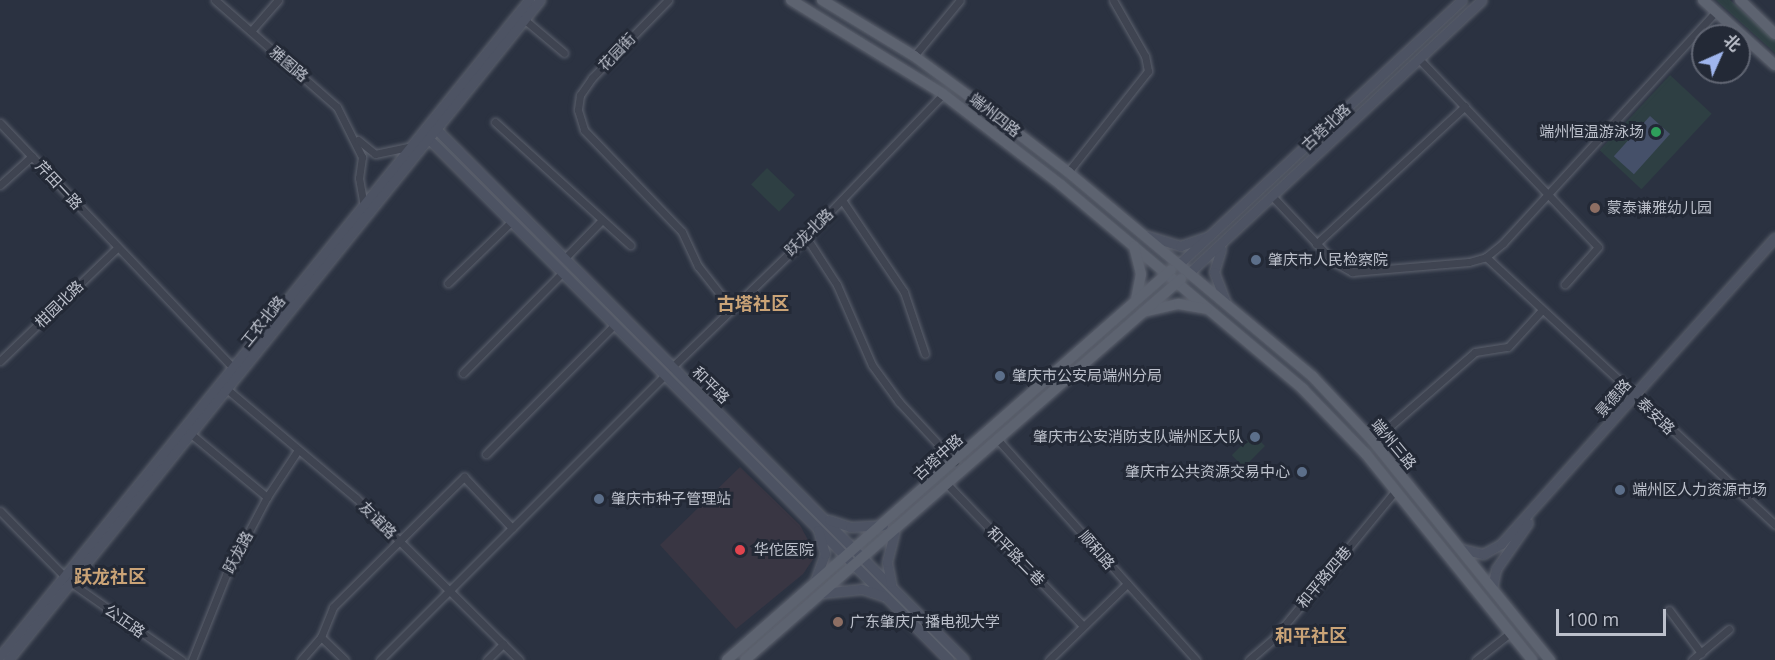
<!DOCTYPE html>
<meta charset="utf-8">
<style>
body{margin:0}
#map{position:relative;width:1775px;height:660px;overflow:hidden;background:#2b3241;font-family:"Open Sans","Noto Sans SC",sans-serif}
div>[style]{position:absolute}
.medical>*{inset:0;background:#393643}
.green>*{inset:0;background:#2e3f43;transform-origin:0 0}
.water>*{inset:0;background:#455069;transform-origin:0 0}
.roads{filter:drop-shadow(0 0 2px #5d626e) drop-shadow(0 0 2px #5d626e)}
.street>*{height:7px;margin:-3.5px;padding:0 3.5px;transform-origin:3.5px;border-radius:3.5px;background:#3f4451}
.secondary>*{height:9px;margin:-4.5px;padding:0 4.5px;transform-origin:4.5px;border-radius:4.5px;background:#4d5363}
.primary>*{height:10px;margin:-5px;padding:0 5px;transform-origin:5px;border-radius:5px;background:#5d6370}
.dots>*{width:16px;height:16px;translate:-50% -50%;box-sizing:border-box;border:3px solid #232936;border-radius:50%}
span{translate:-50% -50%;white-space:nowrap;text-align:center;line-height:1.15;-webkit-text-stroke:6px #232936;paint-order:stroke}
.street-label{font-size:15px;color:#bcc0cb}
.poi-label{font-size:15px;color:#bcc0cb}
.right{translate:-100% -50%;text-align:right}
.left{translate:0 -50%;text-align:left}
.quarter-label{font-size:18px;color:#cba477;font-weight:700}
.north{position:absolute;left:1691px;top:24px;width:60px;height:60px;box-sizing:border-box;background:#232936;border:2px solid #606572;border-radius:50%;rotate:45deg;font-size:16px;font-weight:700;line-height:24px;text-align:center;color:#bcc0cb}
.north::after{content:'';display:block;margin:auto;width:21px;height:27px;background:#9fb5ed;clip-path:polygon(50% 0,100% 100%,50% 72%,0 100%)}
.scale{position:absolute;left:1556px;top:609px;width:110px;height:27px;box-sizing:border-box;border:3px solid #bcc0cb;border-top:0;padding-left:8px;font-size:18px;line-height:21px;white-space:nowrap;color:#bcc0cb;-webkit-text-stroke:4px #232936;paint-order:stroke}
</style>
<div id="map">
<div class="medical">
<div style="clip-path:polygon(740px 467px,800px 525px,816px 555px,803px 574px,736px 629px,660px 545px)"></div>
</div>
<div class="green">
<div style="clip-path:polygon(1716px 0,1730px 0,1775px 40px,1775px 53px)"></div>
<div style="left:1670px;top:75px;width:57px;height:103px;rotate:43deg"></div>
<div style="left:767px;top:168px;width:39px;height:23px;rotate:44deg"></div>
<div style="left:1253px;top:434px;width:17px;height:30px;rotate:45deg"></div>
</div>
<div class="water">
<div style="left:1650px;top:116px;width:27px;height:54px;rotate:42deg"></div>
</div>
<div class="roads">
<div class="street">
<div style="left:215px;top:0;width:162px;rotate:41.3deg"></div>
<div style="left:337px;top:107px;width:56px;rotate:63.4deg"></div>
<div style="left:362px;top:157px;width:21px;rotate:98deg"></div>
<div style="left:359px;top:178px;width:28px;rotate:80deg"></div>
<div style="left:668px;top:0;width:109px;rotate:134.3deg"></div>
<div style="left:592px;top:78px;width:21px;rotate:125deg"></div>
<div style="left:580px;top:95px;width:15px;rotate:98deg"></div>
<div style="left:578px;top:110px;width:21px;rotate:73deg"></div>
<div style="left:584px;top:130px;width:141px;rotate:46.1deg"></div>
<div style="left:682px;top:232px;width:38px;rotate:65deg"></div>
<div style="left:698px;top:266px;width:53px;rotate:51.8deg"></div>
<div style="left:525px;top:20px;width:51px;rotate:40.2deg"></div>
<div style="left:251px;top:31px;width:41px;rotate:-48.9deg"></div>
<div style="left:914px;top:56px;width:72px;rotate:-50.6deg"></div>
<div style="left:1420px;top:60px;width:258px;rotate:46.4deg"></div>
<div style="left:1598px;top:247px;width:50px;rotate:131.7deg"></div>
<div style="left:495px;top:122px;width:183px;rotate:42.3deg"></div>
<div style="left:0;top:123px;width:338px;rotate:46.4deg"></div>
<div style="left:358px;top:140px;width:22px;rotate:39deg"></div>
<div style="left:375px;top:154px;width:35px;rotate:-12deg"></div>
<div style="left:1068px;top:172px;width:129px;rotate:-51.6deg"></div>
<div style="left:1148px;top:71px;width:15px;rotate:-101deg"></div>
<div style="left:1145px;top:56px;width:64px;rotate:-119.7deg"></div>
<div style="left:0;top:185px;width:43px;rotate:-42.2deg"></div>
<div style="left:1273px;top:197px;width:89px;rotate:46.8deg"></div>
<div style="left:1334px;top:262px;width:21px;rotate:29deg"></div>
<div style="left:1352px;top:272px;width:117px;rotate:-4.9deg"></div>
<div style="left:1469px;top:262px;width:18px;rotate:-16deg"></div>
<div style="left:1486px;top:257px;width:22px;rotate:-39deg"></div>
<div style="left:1503px;top:243px;width:315px;rotate:-47.4deg"></div>
<div style="left:842px;top:200px;width:111px;rotate:56deg"></div>
<div style="left:904px;top:292px;width:65px;rotate:71.3deg"></div>
<div style="left:806px;top:237px;width:57px;rotate:57.1deg"></div>
<div style="left:837px;top:285px;width:87px;rotate:66.4deg"></div>
<div style="left:872px;top:365px;width:46px;rotate:53.9deg"></div>
<div style="left:899px;top:402px;width:82px;rotate:47deg"></div>
<div style="left:1316px;top:244px;width:203px;rotate:-42.8deg"></div>
<div style="left:1486px;top:257px;width:394px;rotate:42.8deg"></div>
<div style="left:565px;top:258px;width:53px;rotate:-45.8deg"></div>
<div style="left:448px;top:283px;width:88px;rotate:-44.1deg"></div>
<div style="left:0;top:361px;width:163px;rotate:-44deg"></div>
<div style="left:672px;top:367px;width:187px;rotate:-44.1deg"></div>
<div style="left:806px;top:237px;width:198px;rotate:-46.2deg"></div>
<div style="left:463px;top:373px;width:141px;rotate:-45.3deg"></div>
<div style="left:228px;top:390px;width:167px;rotate:40.2deg"></div>
<div style="left:356px;top:498px;width:230px;rotate:44.8deg"></div>
<div style="left:191px;top:434px;width:99px;rotate:39.7deg"></div>
<div style="left:998px;top:440px;width:296px;rotate:48deg"></div>
<div style="left:1373px;top:441px;width:135px;rotate:-41.1deg"></div>
<div style="left:1475px;top:352px;width:33px;rotate:-9deg"></div>
<div style="left:1508px;top:347px;width:50px;rotate:-47.4deg"></div>
<div style="left:486px;top:454px;width:182px;rotate:-45.2deg"></div>
<div style="left:948px;top:485px;width:195px;rotate:46.2deg"></div>
<div style="left:0;top:511px;width:100px;rotate:45.4deg"></div>
<div style="left:70px;top:582px;width:136px;rotate:35.1deg"></div>
<div style="left:1669px;top:610px;width:54px;rotate:53.3deg"></div>
<div style="left:321px;top:637px;width:33px;rotate:44deg"></div>
<div style="left:192px;top:660px;width:92px;rotate:-68.2deg"></div>
<div style="left:226px;top:575px;width:88px;rotate:-62.3deg"></div>
<div style="left:267px;top:497px;width:56px;rotate:-56.6deg"></div>
<div style="left:301px;top:660px;width:30px;rotate:-49deg"></div>
<div style="left:321px;top:637px;width:32px;rotate:-68deg"></div>
<div style="left:333px;top:607px;width:185px;rotate:-44.8deg"></div>
<div style="left:464px;top:477px;width:70px;rotate:46.7deg"></div>
<div style="left:380px;top:660px;width:403px;rotate:-45deg"></div>
<div style="left:487px;top:660px;width:23px;rotate:-45deg"></div>
<div style="left:1049px;top:660px;width:109px;rotate:-44.3deg"></div>
<div style="left:1249px;top:660px;width:33px;rotate:-41deg"></div>
<div style="left:1274px;top:638px;width:190px;rotate:-50.5deg"></div>
<div style="left:1476px;top:660px;width:43px;rotate:-38.5deg"></div>
<div style="left:1692px;top:660px;width:48px;rotate:-40deg"></div>
</div>
<div class="secondary">
<div style="left:437px;top:130px;width:747px;rotate:45.16deg"></div>
<div style="left:429px;top:139px;width:736px;rotate:45.06deg"></div>
<div style="left:1148px;top:236px;width:34px;rotate:17deg"></div>
<div style="left:1180px;top:246px;width:28px;rotate:-19deg"></div>
<div style="left:1221px;top:249px;width:24px;rotate:107deg"></div>
<div style="left:1214px;top:272px;width:33px;rotate:69deg"></div>
<div style="left:1179px;top:264px;width:387px;rotate:-43deg"></div>
<div style="left:1189px;top:273px;width:400px;rotate:-43deg"></div>
<div style="left:829px;top:520px;width:22px;rotate:18deg"></div>
<div style="left:850px;top:527px;width:33px;rotate:-3deg"></div>
<div style="left:1461px;top:549px;width:23px;rotate:13deg"></div>
<div style="left:1483px;top:554px;width:21px;rotate:-29deg"></div>
<div style="left:1501px;top:544px;width:411px;rotate:-48.2deg"></div>
<div style="left:815px;top:581px;width:29px;rotate:-70deg"></div>
<div style="left:825px;top:554px;width:25px;rotate:-106deg"></div>
<div style="left:891px;top:583px;width:21px;rotate:-101deg"></div>
<div style="left:887px;top:562px;width:30px;rotate:-76deg"></div>
<div style="left:1492px;top:588px;width:19px;rotate:-78deg"></div>
<div style="left:1496px;top:569px;width:56px;rotate:-55.2deg"></div>
<div style="left:822px;top:593px;width:40px;rotate:-5.7deg"></div>
<div style="left:862px;top:589px;width:23px;rotate:18deg"></div>
<div style="left:0;top:656px;width:843px;rotate:-51.12deg"></div>
<div style="left:8px;top:660px;width:848px;rotate:-51.13deg"></div>
</div>
<div class="primary">
<div style="left:791px;top:0;width:179px;rotate:31.7deg"></div>
<div style="left:943px;top:94px;width:149px;rotate:37.6deg"></div>
<div style="left:1061px;top:185px;width:317px;rotate:40.1deg"></div>
<div style="left:1303px;top:389px;width:91px;rotate:45.9deg"></div>
<div style="left:1366px;top:454px;width:265px;rotate:51.1deg"></div>
<div style="left:822px;top:0;width:108px;rotate:31.3deg"></div>
<div style="left:914px;top:56px;width:88px;rotate:36.2deg"></div>
<div style="left:985px;top:108px;width:105px;rotate:37.6deg"></div>
<div style="left:1068px;top:172px;width:319px;rotate:39.9deg"></div>
<div style="left:1313px;top:377px;width:88px;rotate:46.8deg"></div>
<div style="left:1373px;top:441px;width:282px;rotate:51.1deg"></div>
<div style="left:1703px;top:0;width:97px;rotate:42.1deg"></div>
<div style="left:1740px;top:0;width:49px;rotate:44.2deg"></div>
<div style="left:1134px;top:246px;width:29px;rotate:76deg"></div>
<div style="left:1141px;top:274px;width:26px;rotate:101deg"></div>
<div style="left:1143px;top:312px;width:37px;rotate:-13deg"></div>
<div style="left:1179px;top:304px;width:28px;rotate:10deg"></div>
<div style="left:727px;top:660px;width:591px;rotate:-41.3deg"></div>
<div style="left:745px;top:660px;width:579px;rotate:-41.15deg"></div>
</div>
</div>
<div class="dots">
<div style="left:1656px;top:132px;background:#2e9e5b"></div>
<div style="left:1595px;top:208px;background:#8d6e63"></div>
<div style="left:1256px;top:260px;background:#5c6f8a"></div>
<div style="left:1000px;top:376px;background:#5c6f8a"></div>
<div style="left:1255px;top:437px;background:#5c6f8a"></div>
<div style="left:1302px;top:472px;background:#5c6f8a"></div>
<div style="left:1620px;top:490px;background:#5c6f8a"></div>
<div style="left:599px;top:499px;background:#5c6f8a"></div>
<div style="left:740px;top:550px;background:#e0444e"></div>
<div style="left:838px;top:622px;background:#8d6e63"></div>
</div>
<div class="street-label">
<span style="left:617px;top:52px;rotate:-46deg">花园街</span>
<span style="left:289px;top:64px;rotate:40deg">雅图路</span>
<span style="left:995px;top:115px;rotate:38deg">端州四路</span>
<span style="left:1326px;top:127px;rotate:-43deg">古塔北路</span>
<span style="left:59px;top:185px;rotate:47deg">芹田一路</span>
<span style="left:809px;top:232px;rotate:-44deg">跃龙北路</span>
<span style="left:59px;top:304px;rotate:-44deg">柑园北路</span>
<span style="left:263px;top:321px;rotate:-51deg">工农北路</span>
<span style="left:711px;top:385px;rotate:45deg">和平路</span>
<span style="left:1613px;top:398px;rotate:-48deg">景德路</span>
<span style="left:1656px;top:416px;rotate:44deg">泰安路</span>
<span style="left:1394px;top:444px;rotate:50deg">端州三路</span>
<span style="left:938px;top:457px;rotate:-42deg">古塔中路</span>
<span style="left:378px;top:520px;rotate:45deg">友谊路</span>
<span style="left:1097px;top:550px;rotate:49deg">顺和路</span>
<span style="left:238px;top:552px;rotate:-62deg">跃龙路</span>
<span style="left:1016px;top:556px;rotate:46deg">和平路二巷</span>
<span style="left:1324px;top:577px;rotate:-50deg">和平路四巷</span>
<span style="left:125px;top:621px;rotate:35deg">公正路</span>
</div>
<div class="poi-label">
<span class="right" style="left:1644px;top:132px">端州恒温游泳场</span>
<span class="left" style="left:1607px;top:208px">蒙泰谦雅幼儿园</span>
<span class="left" style="left:1268px;top:260px">肇庆市人民检察院</span>
<span class="left" style="left:1012px;top:376px">肇庆市公安局端州分局</span>
<span class="right" style="left:1243px;top:437px">肇庆市公安消防支队端州区大队</span>
<span class="right" style="left:1290px;top:472px">肇庆市公共资源交易中心</span>
<span class="left" style="left:1632px;top:490px">端州区人力资源市场</span>
<span class="left" style="left:611px;top:499px">肇庆市种子管理站</span>
<span class="left" style="left:754px;top:550px">华佗医院</span>
<span class="left" style="left:850px;top:622px">广东肇庆广播电视大学</span>
</div>
<div class="quarter-label">
<span style="left:753px;top:303px">古塔社区</span>
<span style="left:110px;top:576px">跃龙社区</span>
<span style="left:1311px;top:635px">和平社区</span>
</div>
<div class="north">北</div>
<div class="scale">100 m</div>
</div>
